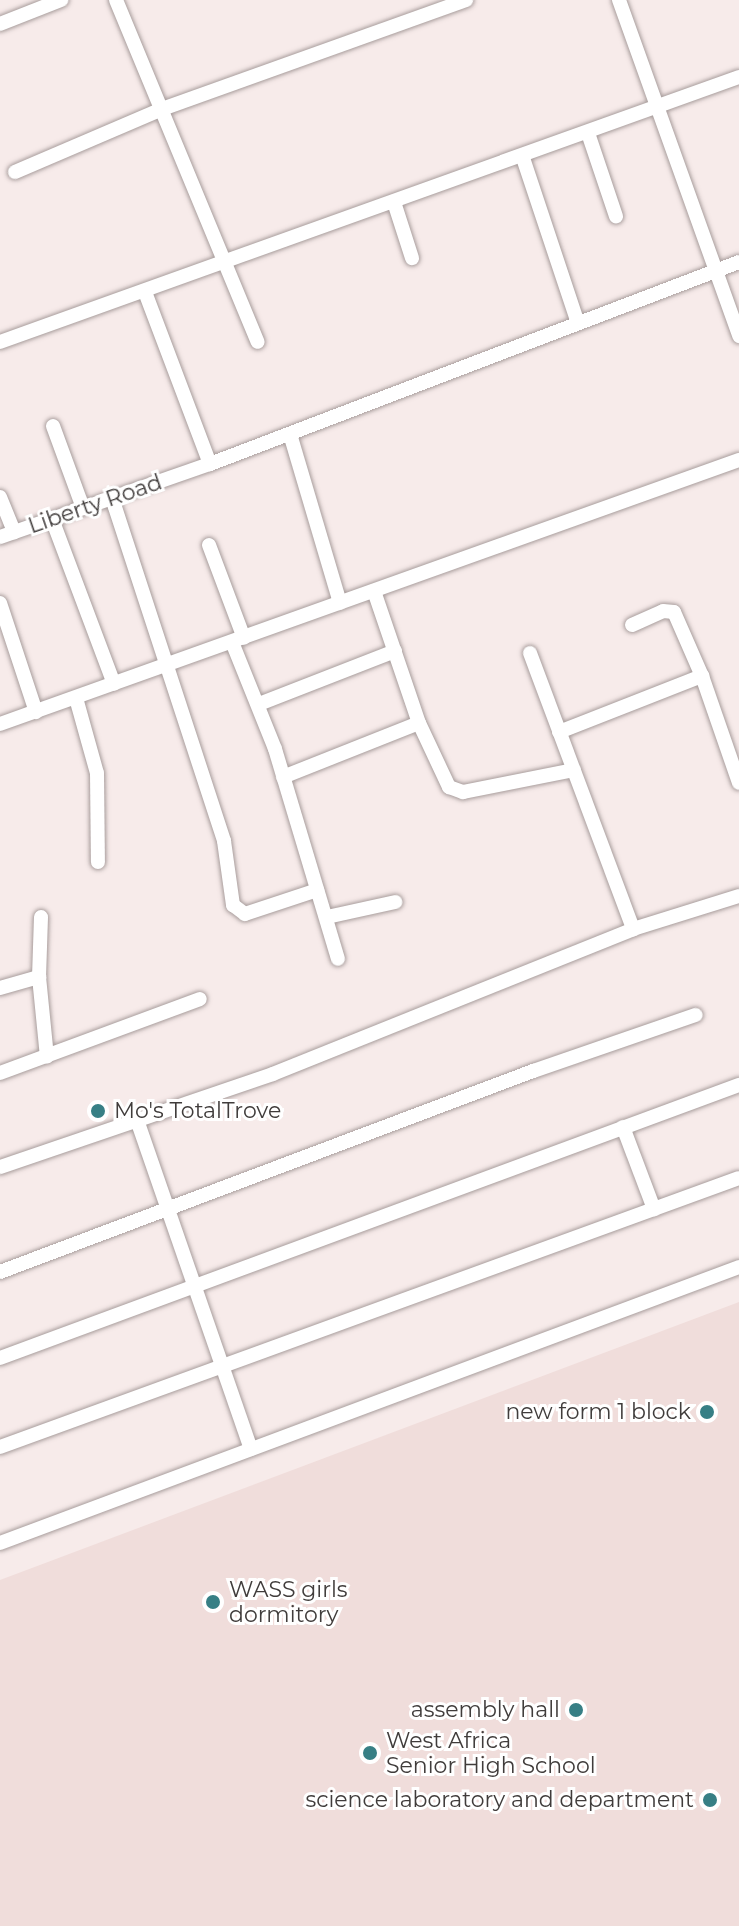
<!DOCTYPE html>
<style>
body{margin:0}
#map{position:relative;width:739px;height:1926px;overflow:hidden;background:#f7ebea;font-family:Montserrat,sans-serif}
div>[style]{position:absolute}
.built>*{inset:0;background:#f0dddb}
.roads{filter:drop-shadow(0 0 2px #a89d9c) drop-shadow(0 0 2px #a89d9c)}
.street>*{height:14px;margin:-7px;padding:0 7px;transform-origin:7px;border-radius:7px;background:#fff}
.dots>*{width:22px;height:22px;translate:-50% -50%;box-sizing:border-box;border:4px solid #fff;border-radius:50%}
span{translate:-50% -50%;white-space:nowrap;text-align:center;line-height:1.15;-webkit-text-stroke:6px #fff;paint-order:stroke}
.street-label{font-size:22px;color:#403c3b}
.poi-label{font-size:22px;color:#403c3b}
.left{translate:0 -50%;text-align:left}
.right{translate:-100% -50%;text-align:right}
</style>
<div id="map">
<div class="built">
<div style="clip-path:polygon(739px 1302px,739px 1926px,0 1926px,0 1580px)"></div>
</div>
<div class="roads">
<div class="street">
<div style="left:116px;top:0;width:370px;rotate:67.5deg"></div>
<div style="left:619px;top:0;width:357px;rotate:70.3deg"></div>
<div style="left:0;top:24px;width:66px;rotate:-21.5deg"></div>
<div style="left:588px;top:133px;width:88px;rotate:71.4deg"></div>
<div style="left:523px;top:158px;width:174px;rotate:71.6deg"></div>
<div style="left:15px;top:172px;width:160px;rotate:-23.2deg"></div>
<div style="left:162px;top:109px;width:323px;rotate:-19.7deg"></div>
<div style="left:394px;top:202px;width:59px;rotate:72.2deg"></div>
<div style="left:145px;top:292px;width:184px;rotate:69.3deg"></div>
<div style="left:0;top:342px;width:785px;rotate:-19.73deg"></div>
<div style="left:53px;top:426px;width:87px;rotate:69.9deg"></div>
<div style="left:290px;top:434px;width:176px;rotate:73.5deg"></div>
<div style="left:0;top:497px;width:38px;rotate:68deg"></div>
<div style="left:112px;top:498px;width:361px;rotate:71.9deg"></div>
<div style="left:224px;top:841px;width:65px;rotate:82deg"></div>
<div style="left:233px;top:905px;width:15px;rotate:37deg"></div>
<div style="left:245px;top:914px;width:76px;rotate:-18.4deg"></div>
<div style="left:52px;top:519px;width:176px;rotate:69.4deg"></div>
<div style="left:0;top:537px;width:222px;rotate:-19.2deg"></div>
<div style="left:210px;top:464px;width:566px;rotate:-20.9deg"></div>
<div style="left:209px;top:545px;width:99px;rotate:69.4deg"></div>
<div style="left:374px;top:591px;width:139px;rotate:71.2deg"></div>
<div style="left:419px;top:723px;width:71px;rotate:64.9deg"></div>
<div style="left:449px;top:787px;width:15px;rotate:20deg"></div>
<div style="left:463px;top:792px;width:113px;rotate:-11.2deg"></div>
<div style="left:0;top:603px;width:115px;rotate:71.7deg"></div>
<div style="left:632px;top:625px;width:34px;rotate:-24deg"></div>
<div style="left:663px;top:611px;width:11px;rotate:5deg"></div>
<div style="left:674px;top:612px;width:70px;rotate:66.4deg"></div>
<div style="left:232px;top:642px;width:115px;rotate:68.1deg"></div>
<div style="left:275px;top:749px;width:219px;rotate:73.3deg"></div>
<div style="left:530px;top:653px;width:295px;rotate:69.5deg"></div>
<div style="left:76px;top:698px;width:78px;rotate:74.4deg"></div>
<div style="left:97px;top:773px;width:89px;rotate:89.4deg"></div>
<div style="left:259px;top:704px;width:146px;rotate:-21.3deg"></div>
<div style="left:0;top:724px;width:785px;rotate:-19.66deg"></div>
<div style="left:559px;top:732px;width:154px;rotate:-21.4deg"></div>
<div style="left:702px;top:676px;width:113px;rotate:70.9deg"></div>
<div style="left:283px;top:777px;width:146px;rotate:-21.7deg"></div>
<div style="left:41px;top:917px;width:60px;rotate:91.9deg"></div>
<div style="left:39px;top:977px;width:80px;rotate:84.3deg"></div>
<div style="left:327px;top:917px;width:70px;rotate:-12.4deg"></div>
<div style="left:0;top:988px;width:41px;rotate:-15.8deg"></div>
<div style="left:0;top:1073px;width:213px;rotate:-20.3deg"></div>
<div style="left:137px;top:1120px;width:348px;rotate:70.9deg"></div>
<div style="left:623px;top:1127px;width:88px;rotate:69.3deg"></div>
<div style="left:0;top:1167px;width:288px;rotate:-18.8deg"></div>
<div style="left:273px;top:1074px;width:388px;rotate:-21.9deg"></div>
<div style="left:633px;top:929px;width:111px;rotate:-17.3deg"></div>
<div style="left:0;top:1272px;width:570px;rotate:-20.66deg"></div>
<div style="left:533px;top:1071px;width:172px;rotate:-19deg"></div>
<div style="left:0;top:1358px;width:788px;rotate:-20.28deg"></div>
<div style="left:0;top:1447px;width:786px;rotate:-20deg"></div>
<div style="left:0;top:1543px;width:789px;rotate:-20.48deg"></div>
</div>
</div>
<div class="dots">
<div style="left:98px;top:1111px;background:#377f85"></div>
<div style="left:707px;top:1412px;background:#377f85"></div>
<div style="left:213px;top:1602px;background:#377f85"></div>
<div style="left:576px;top:1710px;background:#377f85"></div>
<div style="left:370px;top:1753px;background:#377f85"></div>
<div style="left:710px;top:1800px;background:#377f85"></div>
</div>
<div class="street-label">
<span style="left:95px;top:504px;rotate:-19deg">Liberty Road</span>
</div>
<div class="poi-label">
<span class="left" style="left:114px;top:1111px">Mo's TotalTrove</span>
<span class="right" style="left:691px;top:1412px">new form 1 block</span>
<span class="left" style="left:229px;top:1602px">WASS girls<br>dormitory</span>
<span class="right" style="left:560px;top:1710px">assembly hall</span>
<span class="left" style="left:386px;top:1753px">West Africa<br>Senior High School</span>
<span class="right" style="left:694px;top:1800px">science laboratory and department</span>
</div>
</div>
